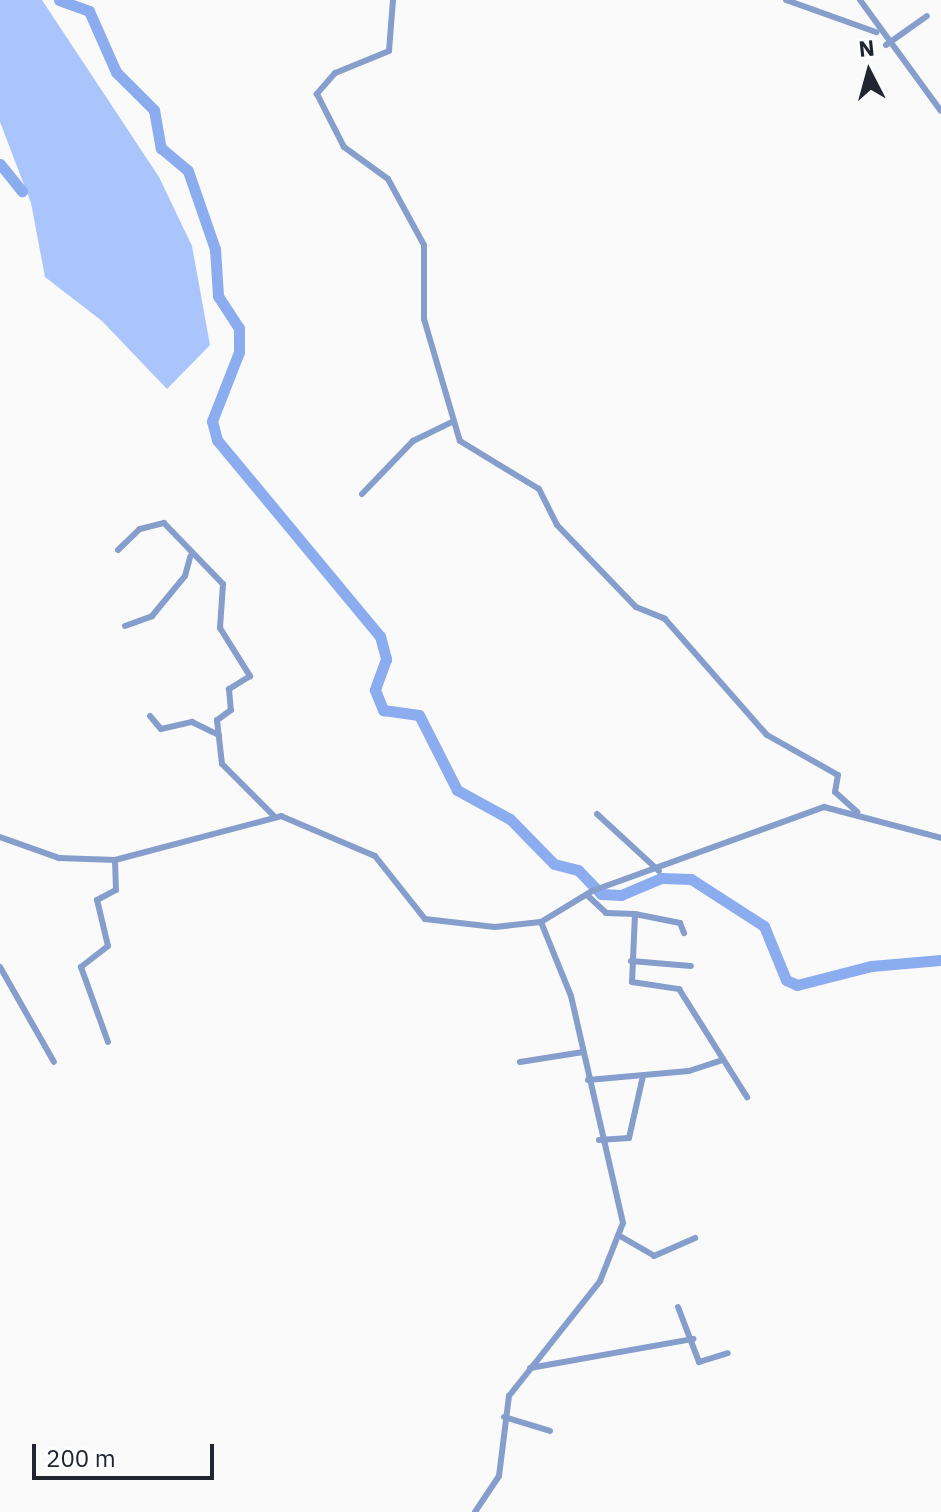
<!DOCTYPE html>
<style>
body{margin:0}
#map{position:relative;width:941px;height:1512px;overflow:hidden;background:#fafafa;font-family:"IBM Plex Sans",sans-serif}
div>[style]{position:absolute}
.forest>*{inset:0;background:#a9c5fb}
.river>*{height:11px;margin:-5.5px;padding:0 5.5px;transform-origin:5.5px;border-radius:5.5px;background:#8bacee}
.minor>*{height:6px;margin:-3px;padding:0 3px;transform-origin:3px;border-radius:3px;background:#869ecc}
span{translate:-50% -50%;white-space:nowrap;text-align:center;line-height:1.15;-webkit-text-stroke:6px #fff;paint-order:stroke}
.north{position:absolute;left:829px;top:32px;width:80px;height:80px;-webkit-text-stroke:6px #fff;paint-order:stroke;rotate:354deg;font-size:22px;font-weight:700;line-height:32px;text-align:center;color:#202531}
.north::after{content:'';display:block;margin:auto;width:28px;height:36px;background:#202531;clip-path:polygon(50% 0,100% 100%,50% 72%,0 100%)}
.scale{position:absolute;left:32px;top:1444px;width:182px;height:36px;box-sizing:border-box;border:4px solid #202531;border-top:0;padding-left:10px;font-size:24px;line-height:28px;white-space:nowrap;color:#202531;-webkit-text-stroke:6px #fff;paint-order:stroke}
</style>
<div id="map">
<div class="forest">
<div style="clip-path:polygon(0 0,42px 0,159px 177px,192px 246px,210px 345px,167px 389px,102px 321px,45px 277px,31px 203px,0 122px)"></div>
</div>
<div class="river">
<div style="left:59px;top:0;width:32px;rotate:20deg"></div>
<div style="left:89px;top:11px;width:67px;rotate:66.1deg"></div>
<div style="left:116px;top:72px;width:54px;rotate:45deg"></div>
<div style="left:154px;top:110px;width:39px;rotate:80deg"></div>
<div style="left:161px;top:148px;width:35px;rotate:40deg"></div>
<div style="left:188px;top:171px;width:83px;rotate:70.9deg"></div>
<div style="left:215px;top:249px;width:47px;rotate:86.3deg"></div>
<div style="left:218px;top:296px;width:38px;rotate:57deg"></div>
<div style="left:239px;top:328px;width:24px;rotate:90deg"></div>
<div style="left:239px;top:352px;width:74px;rotate:111.4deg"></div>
<div style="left:212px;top:421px;width:20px;rotate:75deg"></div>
<div style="left:217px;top:440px;width:255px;rotate:50.3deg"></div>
<div style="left:380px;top:636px;width:24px;rotate:75deg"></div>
<div style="left:386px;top:659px;width:33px;rotate:110deg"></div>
<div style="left:375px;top:690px;width:22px;rotate:68deg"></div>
<div style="left:383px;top:710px;width:36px;rotate:8deg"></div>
<div style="left:419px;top:715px;width:84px;rotate:63.1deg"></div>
<div style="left:457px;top:790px;width:60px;rotate:28.7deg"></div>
<div style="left:510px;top:819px;width:63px;rotate:45.6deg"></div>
<div style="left:554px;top:864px;width:25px;rotate:14deg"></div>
<div style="left:578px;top:870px;width:33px;rotate:46deg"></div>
<div style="left:601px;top:894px;width:20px;rotate:3deg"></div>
<div style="left:621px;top:895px;width:43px;rotate:-23deg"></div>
<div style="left:661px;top:878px;width:30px;rotate:2deg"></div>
<div style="left:691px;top:879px;width:87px;rotate:32.8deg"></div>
<div style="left:764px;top:926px;width:58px;rotate:67.8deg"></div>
<div style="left:786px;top:980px;width:12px;rotate:24deg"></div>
<div style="left:797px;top:985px;width:76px;rotate:-14.4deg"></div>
<div style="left:871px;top:966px;width:70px;rotate:-4.9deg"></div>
<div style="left:0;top:164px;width:35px;rotate:51deg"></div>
</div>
<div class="minor">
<div style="left:393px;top:0;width:51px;rotate:94.5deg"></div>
<div style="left:389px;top:51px;width:58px;rotate:157.8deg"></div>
<div style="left:335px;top:73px;width:28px;rotate:131deg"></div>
<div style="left:317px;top:94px;width:59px;rotate:63deg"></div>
<div style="left:344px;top:147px;width:54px;rotate:36deg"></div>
<div style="left:388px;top:179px;width:75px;rotate:61.4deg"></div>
<div style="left:424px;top:245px;width:74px;rotate:90deg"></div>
<div style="left:424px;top:319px;width:127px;rotate:73.6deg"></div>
<div style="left:460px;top:441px;width:92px;rotate:31.3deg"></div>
<div style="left:539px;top:489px;width:40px;rotate:63.4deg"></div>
<div style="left:557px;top:525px;width:114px;rotate:46.1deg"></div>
<div style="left:636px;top:607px;width:31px;rotate:22deg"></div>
<div style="left:665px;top:619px;width:154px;rotate:48.7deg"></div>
<div style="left:767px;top:735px;width:81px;rotate:29.4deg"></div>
<div style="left:838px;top:775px;width:17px;rotate:100deg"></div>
<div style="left:835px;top:792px;width:30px;rotate:42deg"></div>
<div style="left:786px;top:0;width:96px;rotate:19.6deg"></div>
<div style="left:860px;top:0;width:137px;rotate:53.9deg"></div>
<div style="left:886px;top:45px;width:50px;rotate:-35.3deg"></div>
<div style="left:362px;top:494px;width:74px;rotate:-46.1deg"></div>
<div style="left:413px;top:441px;width:43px;rotate:-26deg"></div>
<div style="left:118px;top:550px;width:30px;rotate:-44deg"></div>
<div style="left:140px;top:529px;width:25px;rotate:-14deg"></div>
<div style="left:164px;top:523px;width:85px;rotate:46deg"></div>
<div style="left:223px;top:584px;width:44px;rotate:93.9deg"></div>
<div style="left:220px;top:628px;width:57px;rotate:58deg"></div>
<div style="left:250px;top:676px;width:25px;rotate:148deg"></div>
<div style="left:229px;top:689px;width:21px;rotate:85deg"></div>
<div style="left:231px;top:710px;width:17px;rotate:144deg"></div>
<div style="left:217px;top:720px;width:44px;rotate:83.5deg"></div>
<div style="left:222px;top:764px;width:74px;rotate:45deg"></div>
<div style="left:125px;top:626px;width:29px;rotate:-20deg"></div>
<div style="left:152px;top:616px;width:52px;rotate:-50.5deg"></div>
<div style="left:185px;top:576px;width:20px;rotate:-75deg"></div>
<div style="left:150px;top:716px;width:17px;rotate:50deg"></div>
<div style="left:161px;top:729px;width:32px;rotate:-13deg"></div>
<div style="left:192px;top:722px;width:30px;rotate:26deg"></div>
<div style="left:597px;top:814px;width:84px;rotate:42.6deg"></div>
<div style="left:0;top:837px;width:63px;rotate:19.6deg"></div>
<div style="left:59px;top:858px;width:56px;rotate:2deg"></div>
<div style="left:115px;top:860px;width:172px;rotate:-14.8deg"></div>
<div style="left:281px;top:816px;width:102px;rotate:23.1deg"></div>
<div style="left:375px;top:856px;width:80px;rotate:51.6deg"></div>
<div style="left:425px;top:919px;width:70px;rotate:6.5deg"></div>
<div style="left:495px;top:927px;width:46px;rotate:-6.2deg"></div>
<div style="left:541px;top:922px;width:60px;rotate:-31.3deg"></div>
<div style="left:592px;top:891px;width:247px;rotate:-19.9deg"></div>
<div style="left:824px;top:807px;width:121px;rotate:14.8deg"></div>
<div style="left:587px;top:895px;width:26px;rotate:43deg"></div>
<div style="left:606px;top:913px;width:29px;rotate:2deg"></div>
<div style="left:635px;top:914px;width:68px;rotate:92.5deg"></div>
<div style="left:632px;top:982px;width:48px;rotate:8.5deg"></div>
<div style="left:679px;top:989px;width:128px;rotate:57.8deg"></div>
<div style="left:635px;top:914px;width:46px;rotate:11.3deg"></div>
<div style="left:680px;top:923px;width:11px;rotate:68deg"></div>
<div style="left:631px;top:961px;width:60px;rotate:4.8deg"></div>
<div style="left:0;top:967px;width:109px;rotate:60.4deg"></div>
<div style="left:108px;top:1042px;width:80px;rotate:-109.8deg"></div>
<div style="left:81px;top:967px;width:34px;rotate:-38deg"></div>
<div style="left:108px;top:946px;width:47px;rotate:-103.4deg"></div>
<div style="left:97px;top:900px;width:21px;rotate:-28deg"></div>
<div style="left:116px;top:890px;width:30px;rotate:-92deg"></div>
<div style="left:520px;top:1062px;width:64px;rotate:-9deg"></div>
<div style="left:588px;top:1080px;width:101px;rotate:-5.1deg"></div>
<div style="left:689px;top:1071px;width:35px;rotate:-18deg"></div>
<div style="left:599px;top:1140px;width:30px;rotate:-4deg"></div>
<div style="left:629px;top:1138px;width:64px;rotate:-77.3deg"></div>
<div style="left:620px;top:1236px;width:39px;rotate:30deg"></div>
<div style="left:654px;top:1256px;width:45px;rotate:-23.7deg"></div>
<div style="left:678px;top:1307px;width:59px;rotate:69.1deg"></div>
<div style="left:699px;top:1362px;width:30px;rotate:-17deg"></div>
<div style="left:530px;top:1368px;width:166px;rotate:-10.1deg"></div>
<div style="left:504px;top:1417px;width:48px;rotate:16.9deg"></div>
<div style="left:475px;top:1512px;width:43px;rotate:-56.3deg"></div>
<div style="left:499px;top:1476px;width:81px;rotate:-82.9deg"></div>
<div style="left:509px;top:1396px;width:147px;rotate:-51.6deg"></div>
<div style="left:600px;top:1281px;width:62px;rotate:-68.4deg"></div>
<div style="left:623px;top:1223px;width:233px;rotate:-102.9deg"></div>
<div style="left:571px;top:996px;width:80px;rotate:-112.1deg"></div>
</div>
<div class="north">N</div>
<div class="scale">200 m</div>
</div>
